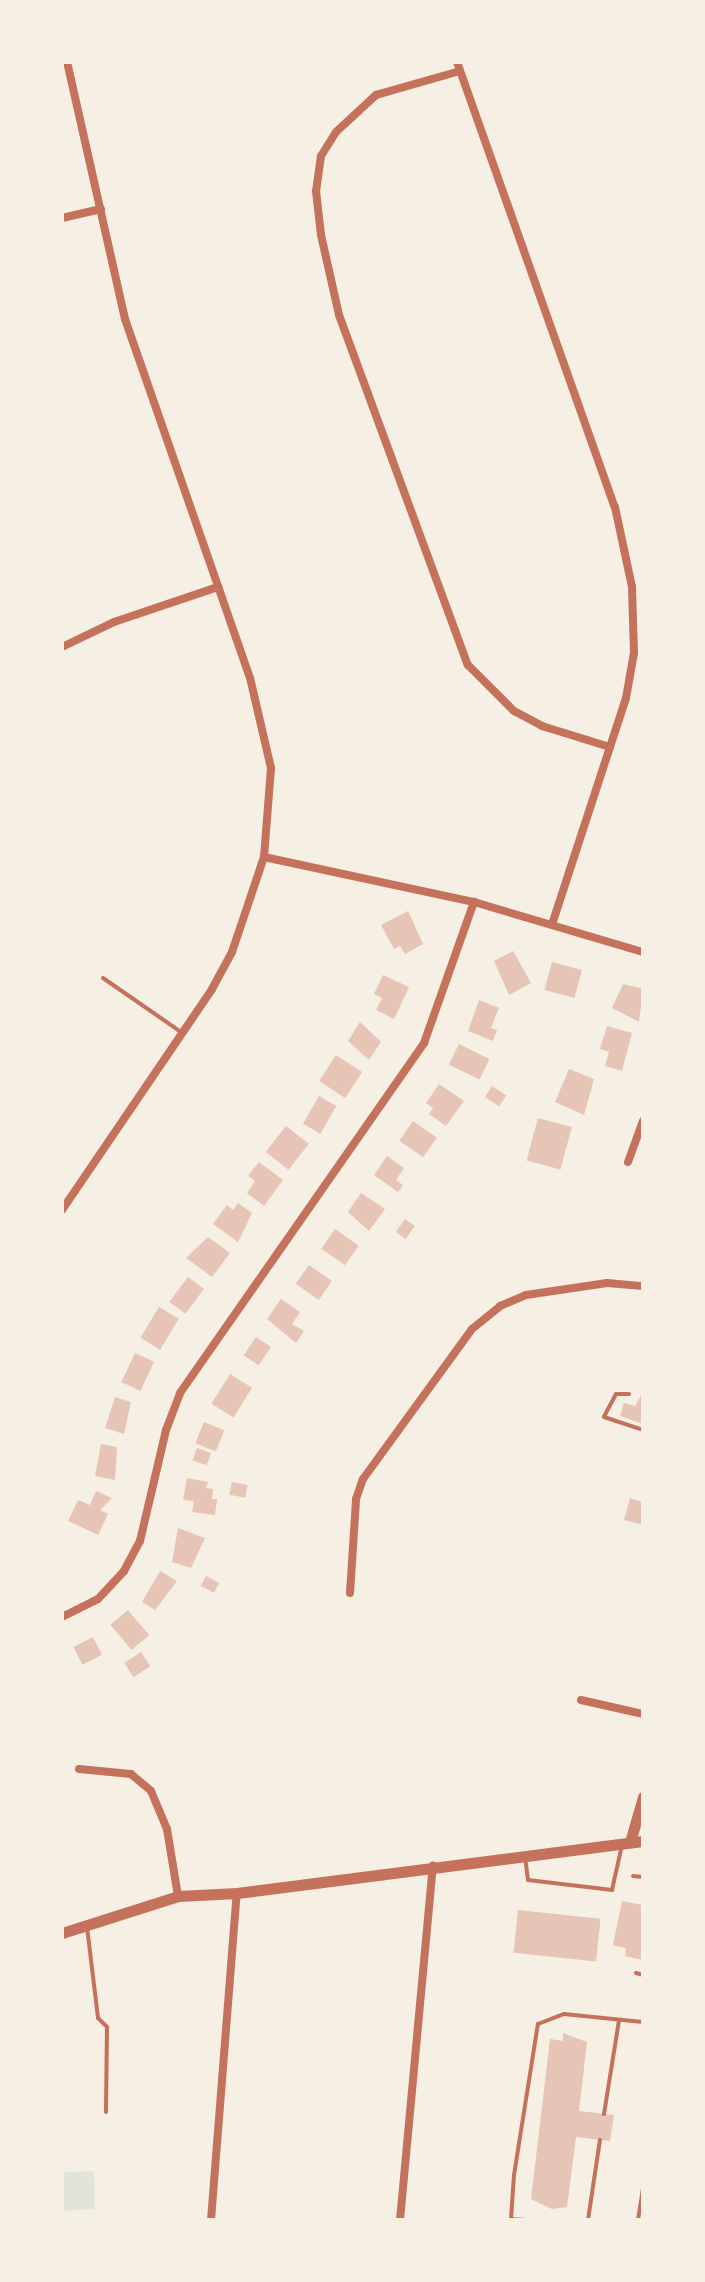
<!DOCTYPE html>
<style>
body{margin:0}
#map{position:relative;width:705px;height:2282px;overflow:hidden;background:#f6efe4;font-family:"Public Sans",sans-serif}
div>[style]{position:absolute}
.green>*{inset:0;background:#e2e4dc}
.building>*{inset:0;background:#e6c5b7;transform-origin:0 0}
.service>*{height:4px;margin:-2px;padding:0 2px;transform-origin:2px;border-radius:2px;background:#c5725c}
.minor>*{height:8px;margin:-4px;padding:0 4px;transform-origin:4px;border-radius:4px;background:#c5725c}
.tertiary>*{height:11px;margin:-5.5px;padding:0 5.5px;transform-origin:5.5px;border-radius:5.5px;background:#c5725c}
span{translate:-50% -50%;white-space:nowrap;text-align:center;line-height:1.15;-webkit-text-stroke:8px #f6efe4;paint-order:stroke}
.frame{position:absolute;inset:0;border:64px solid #f6efe4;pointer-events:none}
</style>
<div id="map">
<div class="green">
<div style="clip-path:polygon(62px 2157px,65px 2172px,94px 2171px,95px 2209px,62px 2211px)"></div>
</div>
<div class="building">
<div style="clip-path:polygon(408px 911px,423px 944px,405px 954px,400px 946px,394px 949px,381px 925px)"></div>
<div style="clip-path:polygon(513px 951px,531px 983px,509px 995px,494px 961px)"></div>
<div style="left:552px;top:962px;width:31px;height:29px;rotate:15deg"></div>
<div style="clip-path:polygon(383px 975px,409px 987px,394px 1019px,376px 1010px,382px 998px,374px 994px)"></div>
<div style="clip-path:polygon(623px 984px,643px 989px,639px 1022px,612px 1008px)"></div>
<div style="clip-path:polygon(479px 1000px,499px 1008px,491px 1028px,497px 1030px,493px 1041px,468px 1031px)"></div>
<div style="clip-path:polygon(360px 1022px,381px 1042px,369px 1060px,348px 1041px)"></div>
<div style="clip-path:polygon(607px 1026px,632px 1033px,622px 1071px,605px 1066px,609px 1052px,600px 1049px)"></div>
<div style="left:459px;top:1044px;width:34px;height:23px;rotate:26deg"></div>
<div style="left:336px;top:1055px;width:31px;height:31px;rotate:33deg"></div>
<div style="clip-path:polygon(569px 1069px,594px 1079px,584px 1115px,555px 1102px)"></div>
<div style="clip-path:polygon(439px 1084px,464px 1101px,446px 1126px,429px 1114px,433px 1108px,426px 1103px)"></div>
<div style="left:492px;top:1086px;width:17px;height:13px;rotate:33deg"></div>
<div style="left:319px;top:1096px;width:20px;height:32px;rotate:30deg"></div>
<div style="left:538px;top:1118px;width:35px;height:44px;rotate:15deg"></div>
<div style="left:413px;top:1121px;width:29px;height:24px;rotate:35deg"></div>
<div style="left:286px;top:1126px;width:29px;height:33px;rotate:38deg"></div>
<div style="clip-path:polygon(387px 1156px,404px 1168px,396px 1180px,403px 1185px,398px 1192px,374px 1175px)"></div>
<div style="clip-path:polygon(259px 1162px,283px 1180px,264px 1206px,247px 1193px,255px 1181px,248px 1176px)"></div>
<div style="clip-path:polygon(361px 1193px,385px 1209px,369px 1231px,348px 1212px)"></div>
<div style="clip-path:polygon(238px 1203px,252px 1213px,238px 1242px,213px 1224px,227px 1205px,233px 1210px)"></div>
<div style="left:405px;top:1219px;width:12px;height:16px;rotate:35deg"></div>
<div style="left:335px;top:1229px;width:29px;height:24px;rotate:35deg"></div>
<div style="clip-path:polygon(208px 1237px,230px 1253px,212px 1277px,186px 1258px)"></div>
<div style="left:309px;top:1265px;width:28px;height:23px;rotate:35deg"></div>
<div style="left:188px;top:1277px;width:20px;height:31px;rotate:37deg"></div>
<div style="clip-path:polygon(281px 1299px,300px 1312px,292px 1324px,304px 1331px,296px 1343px,267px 1319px)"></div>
<div style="left:159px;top:1307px;width:23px;height:36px;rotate:31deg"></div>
<div style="left:256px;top:1337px;width:18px;height:22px;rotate:34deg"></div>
<div style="left:135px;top:1353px;width:21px;height:32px;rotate:25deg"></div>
<div style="left:230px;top:1374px;width:26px;height:35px;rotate:32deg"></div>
<div style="clip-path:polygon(643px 1392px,643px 1424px,620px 1416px,624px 1403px,635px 1406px)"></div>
<div style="clip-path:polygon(115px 1397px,131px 1402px,124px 1434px,105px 1428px)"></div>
<div style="left:204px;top:1422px;width:22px;height:23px;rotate:22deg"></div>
<div style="clip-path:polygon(101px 1444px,117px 1447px,115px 1480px,95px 1476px)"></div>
<div style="left:197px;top:1448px;width:15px;height:13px;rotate:20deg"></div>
<div style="clip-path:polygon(187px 1478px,208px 1482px,206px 1488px,213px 1489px,212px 1499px,217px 1499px,215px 1515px,192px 1512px,194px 1501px,183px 1500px)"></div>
<div style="left:232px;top:1482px;width:16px;height:13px;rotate:11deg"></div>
<div style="clip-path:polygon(96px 1491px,112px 1498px,100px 1510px,108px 1514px,98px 1535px,68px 1521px,78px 1500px,90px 1505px)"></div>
<div style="clip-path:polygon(630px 1498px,643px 1502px,643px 1525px,624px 1520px)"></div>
<div style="clip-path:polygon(178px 1528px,205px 1538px,191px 1568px,172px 1562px)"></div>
<div style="clip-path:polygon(160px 1571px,177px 1581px,155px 1610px,142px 1602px)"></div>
<div style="left:206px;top:1576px;width:15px;height:11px;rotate:28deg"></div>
<div style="left:128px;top:1610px;width:33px;height:23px;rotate:50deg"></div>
<div style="left:93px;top:1637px;width:20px;height:22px;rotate:63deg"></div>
<div style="left:141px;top:1652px;width:17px;height:20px;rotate:57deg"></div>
<div style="clip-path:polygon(622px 1901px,643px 1905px,643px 1960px,625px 1956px,626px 1948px,613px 1945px)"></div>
<div style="left:518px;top:1910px;width:83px;height:43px;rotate:6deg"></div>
<div style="clip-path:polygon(563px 2033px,587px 2042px,579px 2111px,614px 2115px,610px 2141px,576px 2137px,567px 2207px,552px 2209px,531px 2199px,550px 2039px,563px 2041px)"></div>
</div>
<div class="service">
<div style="left:103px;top:978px;width:95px;rotate:34.7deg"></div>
<div style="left:629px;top:1394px;width:13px;rotate:180deg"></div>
<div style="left:616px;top:1394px;width:26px;rotate:118deg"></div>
<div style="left:604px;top:1417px;width:41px;rotate:18.4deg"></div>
<div style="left:525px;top:1856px;width:24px;rotate:83deg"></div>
<div style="left:528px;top:1880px;width:85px;rotate:6.8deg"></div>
<div style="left:612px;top:1890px;width:46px;rotate:-77.5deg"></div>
<div style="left:633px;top:1876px;width:10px;rotate:6deg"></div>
<div style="left:87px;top:1927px;width:92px;rotate:83.1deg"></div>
<div style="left:98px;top:2018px;width:13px;rotate:45deg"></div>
<div style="left:107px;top:2027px;width:85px;rotate:90.7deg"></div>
<div style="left:636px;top:1973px;width:7px;rotate:16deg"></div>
<div style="left:604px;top:2114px;width:95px;rotate:-80.9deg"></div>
<div style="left:526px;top:2220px;width:15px;rotate:-176deg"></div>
<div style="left:511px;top:2219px;width:44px;rotate:-86.1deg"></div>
<div style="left:514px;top:2175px;width:153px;rotate:-81deg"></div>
<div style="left:538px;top:2024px;width:28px;rotate:-21deg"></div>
<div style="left:564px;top:2014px;width:79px;rotate:5.8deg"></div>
<div style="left:588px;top:2220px;width:81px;rotate:-81.5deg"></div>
<div style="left:638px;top:2220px;width:31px;rotate:-81deg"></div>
</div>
<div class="minor">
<div style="left:457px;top:62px;width:472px;rotate:70.5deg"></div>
<div style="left:615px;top:507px;width:82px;rotate:78deg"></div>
<div style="left:632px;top:587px;width:66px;rotate:88.3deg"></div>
<div style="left:634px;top:653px;width:46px;rotate:100.1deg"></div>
<div style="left:626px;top:698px;width:238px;rotate:108.1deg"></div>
<div style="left:460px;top:71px;width:87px;rotate:164.1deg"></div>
<div style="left:376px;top:95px;width:54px;rotate:137.2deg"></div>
<div style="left:336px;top:132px;width:28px;rotate:122deg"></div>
<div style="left:321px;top:156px;width:35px;rotate:98deg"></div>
<div style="left:316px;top:191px;width:44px;rotate:83.5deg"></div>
<div style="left:321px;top:235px;width:82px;rotate:77.3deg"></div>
<div style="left:339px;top:315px;width:373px;rotate:69.8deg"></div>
<div style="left:468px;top:665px;width:65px;rotate:45deg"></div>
<div style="left:514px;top:711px;width:32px;rotate:28deg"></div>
<div style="left:542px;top:726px;width:71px;rotate:17.2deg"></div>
<div style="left:62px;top:218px;width:40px;rotate:-13deg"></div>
<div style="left:62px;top:647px;width:58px;rotate:-25.7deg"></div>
<div style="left:114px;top:622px;width:110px;rotate:-18.6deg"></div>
<div style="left:264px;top:857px;width:215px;rotate:12.1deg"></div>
<div style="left:474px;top:902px;width:176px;rotate:16.5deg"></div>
<div style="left:628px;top:1162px;width:44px;rotate:-69.9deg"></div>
<div style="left:62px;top:1210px;width:267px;rotate:-55.8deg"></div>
<div style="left:212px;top:989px;width:42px;rotate:-61.6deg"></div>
<div style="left:232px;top:952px;width:100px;rotate:-71.4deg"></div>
<div style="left:264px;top:857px;width:89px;rotate:-85.5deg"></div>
<div style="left:271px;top:768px;width:92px;rotate:-103.1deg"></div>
<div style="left:250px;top:678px;width:380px;rotate:-109.2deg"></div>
<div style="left:125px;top:319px;width:263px;rotate:-102.7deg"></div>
<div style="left:350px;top:1593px;width:94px;rotate:-86.3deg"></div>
<div style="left:356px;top:1499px;width:21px;rotate:-71deg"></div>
<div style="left:363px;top:1479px;width:185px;rotate:-54deg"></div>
<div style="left:472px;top:1329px;width:36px;rotate:-39deg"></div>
<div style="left:500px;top:1306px;width:28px;rotate:-23deg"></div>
<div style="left:526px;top:1295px;width:82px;rotate:-8.4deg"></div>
<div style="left:607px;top:1283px;width:36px;rotate:5deg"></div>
<div style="left:62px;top:1617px;width:40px;rotate:-26.6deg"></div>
<div style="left:98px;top:1599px;width:38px;rotate:-47deg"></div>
<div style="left:124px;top:1571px;width:34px;rotate:-62deg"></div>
<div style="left:140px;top:1541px;width:114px;rotate:-76.8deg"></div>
<div style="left:166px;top:1430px;width:40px;rotate:-69deg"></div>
<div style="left:180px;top:1393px;width:427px;rotate:-55.1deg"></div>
<div style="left:424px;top:1043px;width:150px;rotate:-70.5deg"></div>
<div style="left:581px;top:1700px;width:64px;rotate:12.7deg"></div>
<div style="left:79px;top:1769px;width:52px;rotate:5.5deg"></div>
<div style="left:131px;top:1774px;width:26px;rotate:40deg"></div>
<div style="left:151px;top:1791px;width:41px;rotate:67.2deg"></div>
<div style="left:167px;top:1829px;width:68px;rotate:80.7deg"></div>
<div style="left:211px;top:2220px;width:328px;rotate:-85.5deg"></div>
<div style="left:400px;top:2220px;width:356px;rotate:-84.7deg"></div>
</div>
<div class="tertiary">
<div style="left:630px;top:1842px;width:47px;rotate:-73.9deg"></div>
<div style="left:62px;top:1933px;width:122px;rotate:-17.7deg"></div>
<div style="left:178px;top:1896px;width:59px;rotate:-2.9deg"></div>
<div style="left:237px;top:1893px;width:409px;rotate:-7.3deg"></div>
</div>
<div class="frame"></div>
</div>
